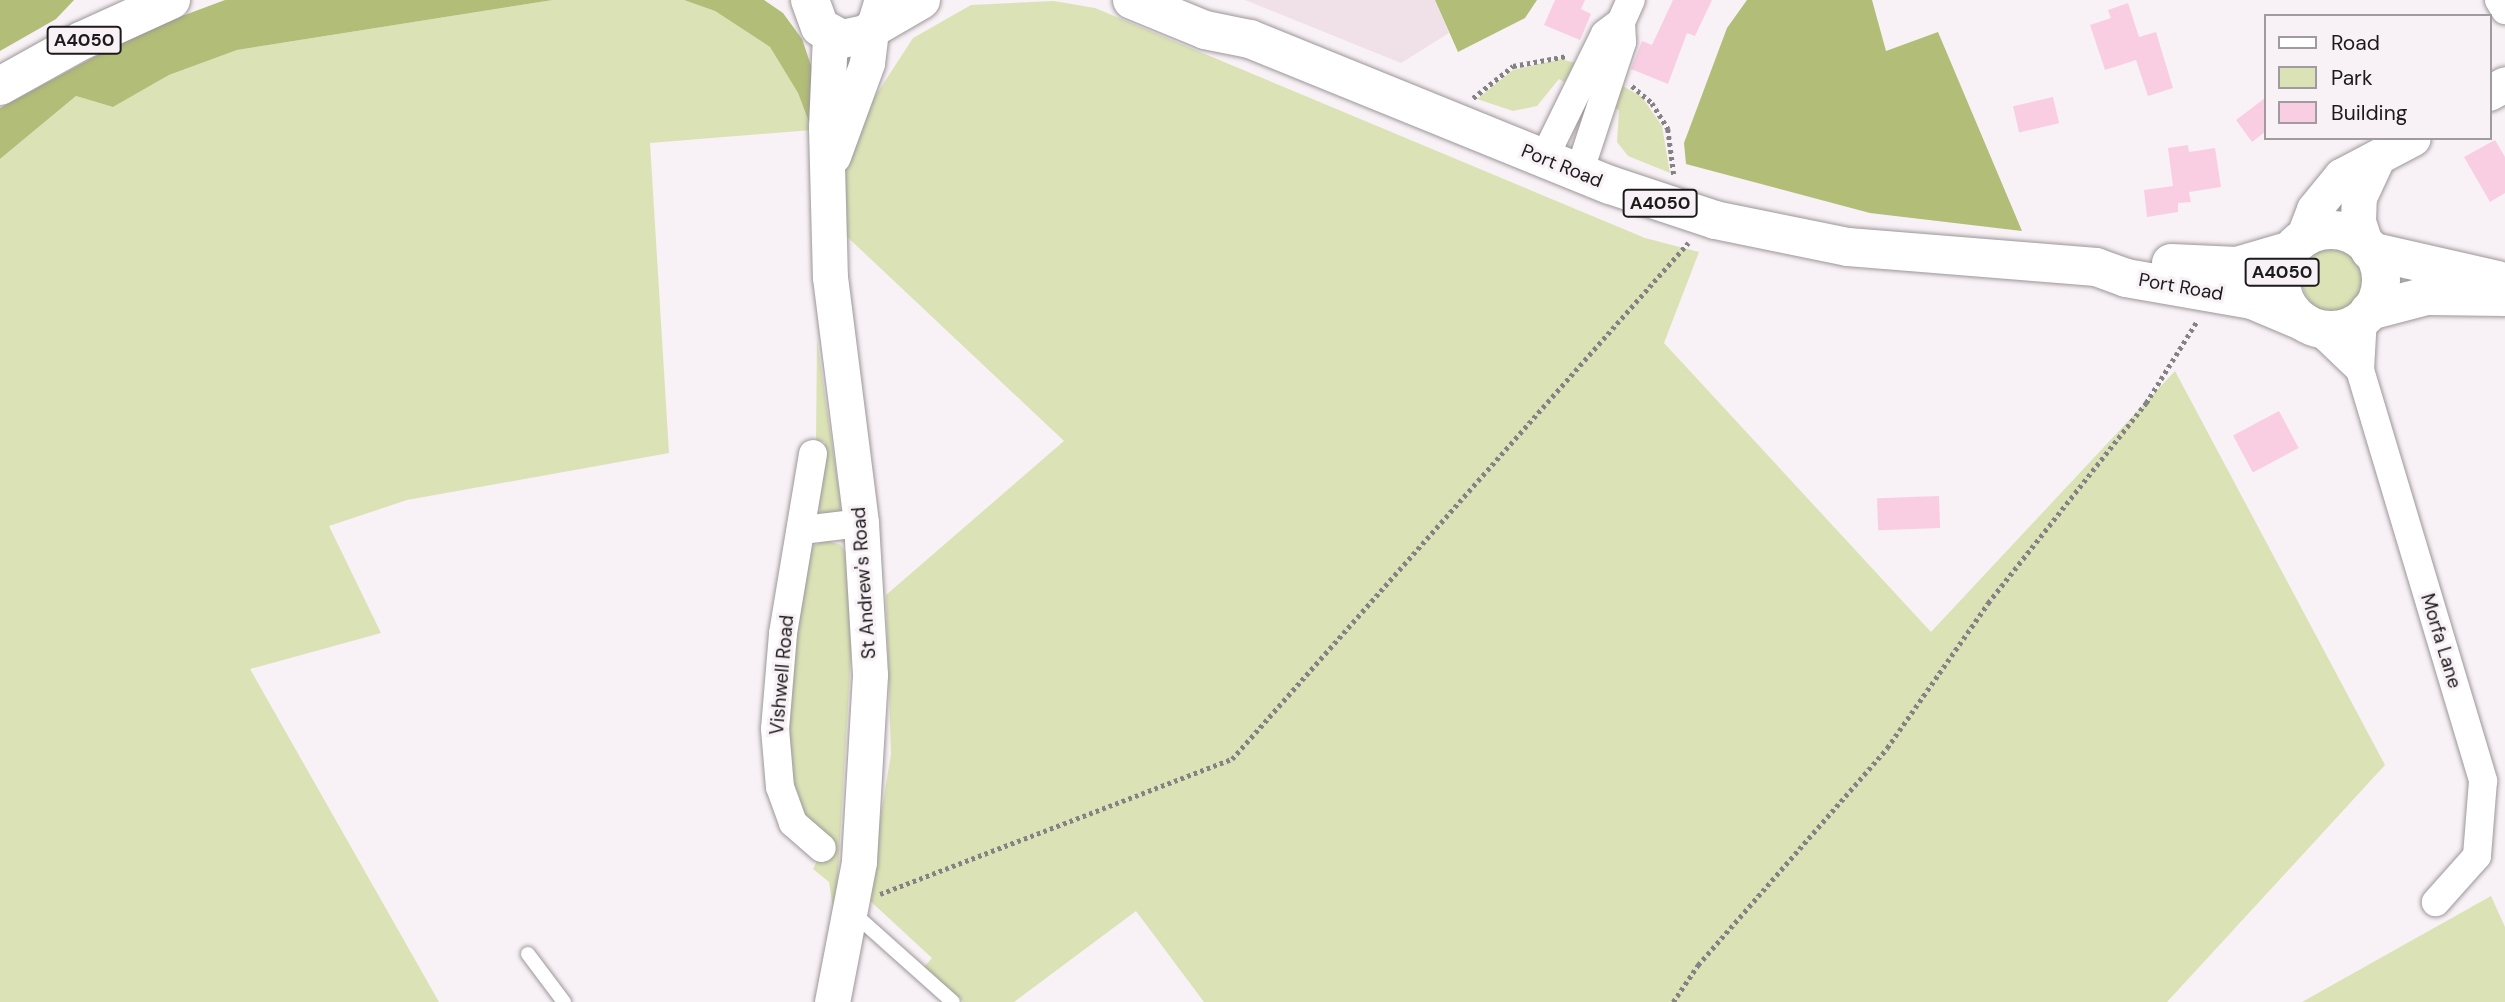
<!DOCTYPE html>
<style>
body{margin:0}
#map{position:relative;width:2505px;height:1002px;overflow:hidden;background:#f8f1f5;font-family:"DM Sans",sans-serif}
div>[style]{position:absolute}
.built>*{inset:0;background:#f0e1e9}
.green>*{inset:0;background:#dbe3b6}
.round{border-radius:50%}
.forest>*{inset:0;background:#b2bd77}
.building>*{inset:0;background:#f9cee3;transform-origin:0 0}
.path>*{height:4.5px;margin-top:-2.25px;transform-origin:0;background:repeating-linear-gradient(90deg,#858184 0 3.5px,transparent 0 7px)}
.roads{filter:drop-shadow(0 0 2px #9c9699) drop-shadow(0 0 2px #9c9699)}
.service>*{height:14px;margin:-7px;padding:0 7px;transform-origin:7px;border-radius:7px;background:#fff}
.minor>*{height:28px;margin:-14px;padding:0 14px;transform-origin:14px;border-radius:14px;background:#fff}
.tertiary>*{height:35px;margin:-17.5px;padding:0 17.5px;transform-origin:17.5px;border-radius:17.5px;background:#fff}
.primary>*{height:38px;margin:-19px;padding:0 19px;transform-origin:19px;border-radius:19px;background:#fff}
.primary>.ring{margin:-19px;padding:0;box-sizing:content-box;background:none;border:38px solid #fff;border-radius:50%}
span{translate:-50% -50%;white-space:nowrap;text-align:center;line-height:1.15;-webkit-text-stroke:6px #f8f1f5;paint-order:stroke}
.shield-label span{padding:2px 5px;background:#f8f1f5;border:2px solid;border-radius:5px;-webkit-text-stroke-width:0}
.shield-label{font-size:18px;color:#1c1a1b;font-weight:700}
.street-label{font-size:19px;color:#1c1a1b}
.legend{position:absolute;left:2264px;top:14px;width:228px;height:126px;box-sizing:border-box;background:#f8f1f5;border:2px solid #a09b9e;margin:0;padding:9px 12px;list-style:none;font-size:21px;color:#1c1a1b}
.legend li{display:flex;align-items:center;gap:14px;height:35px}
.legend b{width:35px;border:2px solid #a09b9e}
</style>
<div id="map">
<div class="built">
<div style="clip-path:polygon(1245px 0,1435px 0,1449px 33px,1401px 63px)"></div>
</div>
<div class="green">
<div style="clip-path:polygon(553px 0,684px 0,715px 11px,770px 47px,798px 93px,812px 130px,650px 143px,669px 453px,407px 500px,329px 526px,381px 633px,250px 669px,439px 1002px,0 1002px,0 159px,76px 96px,113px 107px,169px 75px,237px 50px)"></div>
<div style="clip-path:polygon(1054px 1px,1095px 8px,1645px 238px,1699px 252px,1664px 343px,1931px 632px,2175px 371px,2385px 765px,2167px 1002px,1204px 1002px,1136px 911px,1014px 1002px,964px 1002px,924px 967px,932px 958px,867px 898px,891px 754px,886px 595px,1064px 441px,842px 232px,838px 175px,863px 115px,913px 38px,971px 5px)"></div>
<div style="clip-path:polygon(1561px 59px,1575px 63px,1564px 82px,1559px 79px,1537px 106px,1513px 111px,1477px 99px,1513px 70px)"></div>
<div style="clip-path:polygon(1621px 85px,1642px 97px,1662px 126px,1670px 173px,1628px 156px,1617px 142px,1619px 110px,1614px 108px)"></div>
<div class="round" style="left:2302px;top:248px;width:64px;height:64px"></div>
<div style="clip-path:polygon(817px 340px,841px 505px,839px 512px,823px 515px,814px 500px,825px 442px,816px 440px)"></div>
<div style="clip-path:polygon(825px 540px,841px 545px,848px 557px,852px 639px,835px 922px,829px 882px,813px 869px,817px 861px,823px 863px,833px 853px,793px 806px,785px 714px,810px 548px)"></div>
<div style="clip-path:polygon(2491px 896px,2505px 927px,2505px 1002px,2302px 1002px)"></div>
</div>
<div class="forest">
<div style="clip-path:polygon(0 0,74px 0,56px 19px,0 51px)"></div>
<div style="clip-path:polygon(225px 0,553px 0,237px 50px,169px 75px,113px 107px,76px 96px,0 159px,0 108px,142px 31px)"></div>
<div style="clip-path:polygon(684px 0,764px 0,783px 13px,802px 39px,818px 86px,812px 130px,798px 93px,770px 47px,715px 11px)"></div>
<div style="clip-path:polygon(1435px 0,1537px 0,1525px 18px,1458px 52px)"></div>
<div style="clip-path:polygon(1747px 0,1872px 0,1886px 51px,1938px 32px,2022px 231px,1870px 213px,1686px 164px,1684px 143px,1727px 28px)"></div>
</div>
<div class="building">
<div style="clip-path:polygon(1555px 0,1585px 0,1581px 9px,1591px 14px,1580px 40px,1544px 25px)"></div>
<div style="clip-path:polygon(1673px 0,1712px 0,1695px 36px,1687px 33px,1668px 84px,1631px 69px,1642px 41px,1652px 45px)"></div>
<div style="clip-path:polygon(2128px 3px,2139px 37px,2156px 32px,2173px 88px,2148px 96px,2136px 60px,2105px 70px,2090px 25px,2111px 18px,2108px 10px)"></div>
<div style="left:2053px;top:97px;width:27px;height:41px;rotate:77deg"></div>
<div style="clip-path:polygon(2265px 98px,2265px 132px,2252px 142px,2236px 120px)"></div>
<div style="clip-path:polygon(2495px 140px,2505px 157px,2505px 193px,2490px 202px,2464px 157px)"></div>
<div style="clip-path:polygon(2188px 145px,2189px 152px,2215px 148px,2221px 187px,2189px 192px,2191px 202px,2178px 203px,2178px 212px,2147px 217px,2144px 190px,2173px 186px,2168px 148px)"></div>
<div style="left:2279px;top:411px;width:42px;height:52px;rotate:62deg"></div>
<div style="left:1939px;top:496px;width:32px;height:62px;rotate:88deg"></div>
</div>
<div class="path">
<div style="left:1632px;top:86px;width:26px;rotate:40deg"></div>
<div style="left:1652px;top:103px;width:31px;rotate:58deg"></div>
<div style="left:1668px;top:129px;width:46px;rotate:82.6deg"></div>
<div style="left:1473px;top:98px;width:51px;rotate:-38.7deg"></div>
<div style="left:1513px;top:66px;width:55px;rotate:-10.5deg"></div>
<div style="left:880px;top:894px;width:377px;rotate:-21deg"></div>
<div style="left:1232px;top:759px;width:689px;rotate:-48.53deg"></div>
<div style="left:1673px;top:1002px;width:45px;rotate:-56deg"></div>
<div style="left:1698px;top:965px;width:288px;rotate:-48.9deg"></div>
<div style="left:1887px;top:748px;width:177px;rotate:-55.1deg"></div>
<div style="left:1988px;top:603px;width:255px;rotate:-51.7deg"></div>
<div style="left:2146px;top:403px;width:97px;rotate:-58.1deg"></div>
</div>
<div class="roads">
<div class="service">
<div style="left:852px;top:912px;width:135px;rotate:41.7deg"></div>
<div style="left:528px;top:954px;width:60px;rotate:53.1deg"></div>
</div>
<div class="minor">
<div style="left:2499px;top:0;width:12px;rotate:59deg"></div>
<div style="left:1544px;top:158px;width:138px;rotate:-63.8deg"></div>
<div style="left:1605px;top:34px;width:20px;rotate:-37deg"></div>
<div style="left:1579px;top:173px;width:138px;rotate:-71.8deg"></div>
<div style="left:1622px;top:42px;width:20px;rotate:-93deg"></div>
<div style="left:1621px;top:22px;width:24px;rotate:-66deg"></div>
<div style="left:2363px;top:318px;width:52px;rotate:93.3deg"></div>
<div style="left:2360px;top:370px;width:429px;rotate:73.3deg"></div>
<div style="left:2483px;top:781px;width:75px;rotate:94.6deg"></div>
<div style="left:2477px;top:856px;width:62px;rotate:131.7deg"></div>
<div style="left:2314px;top:326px;width:64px;rotate:43.7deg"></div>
<div style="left:813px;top:454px;width:182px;rotate:99.5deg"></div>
<div style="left:783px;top:634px;width:95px;rotate:94.8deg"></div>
<div style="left:775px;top:729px;width:58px;rotate:85.1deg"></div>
<div style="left:780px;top:787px;width:38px;rotate:70deg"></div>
<div style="left:793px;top:823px;width:38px;rotate:41deg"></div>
<div style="left:803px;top:530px;width:58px;rotate:-6.9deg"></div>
</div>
<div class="tertiary">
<div style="left:830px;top:35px;width:92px;rotate:92.5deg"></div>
<div style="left:826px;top:127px;width:150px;rotate:88.5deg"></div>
<div style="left:830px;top:277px;width:248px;rotate:82.8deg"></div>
<div style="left:861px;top:523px;width:152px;rotate:86.6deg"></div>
<div style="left:870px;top:675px;width:187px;rotate:93.4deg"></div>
<div style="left:859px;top:862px;width:143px;rotate:100.9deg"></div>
<div style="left:2489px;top:93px;width:18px;rotate:-29deg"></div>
<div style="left:833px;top:156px;width:99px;rotate:-69.9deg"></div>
<div style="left:867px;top:63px;width:33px;rotate:-83deg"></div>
<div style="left:2303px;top:238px;width:31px;rotate:-69deg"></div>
<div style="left:2314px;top:209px;width:43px;rotate:-50.7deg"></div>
<div style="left:2341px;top:176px;width:81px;rotate:-27.8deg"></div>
<div style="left:2365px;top:243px;width:23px;rotate:-108deg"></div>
<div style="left:2358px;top:221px;width:24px;rotate:-88deg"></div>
<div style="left:2359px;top:197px;width:38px;rotate:-65deg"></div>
</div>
<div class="primary">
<div style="left:810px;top:0;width:29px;rotate:70deg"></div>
<div style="left:820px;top:27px;width:25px;rotate:29deg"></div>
<div style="left:842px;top:39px;width:25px;rotate:-12deg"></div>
<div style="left:866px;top:34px;width:13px;rotate:-39deg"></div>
<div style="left:876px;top:26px;width:27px;rotate:-73deg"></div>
<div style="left:1132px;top:0;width:79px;rotate:22.3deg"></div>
<div style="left:1205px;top:30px;width:46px;rotate:11.3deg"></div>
<div style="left:1250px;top:39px;width:388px;rotate:22.1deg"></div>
<div style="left:1610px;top:185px;width:111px;rotate:18.4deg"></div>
<div style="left:1715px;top:220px;width:136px;rotate:11.5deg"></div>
<div style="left:1848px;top:247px;width:249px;rotate:4.6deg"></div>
<div style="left:2096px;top:267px;width:32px;rotate:20deg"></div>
<div style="left:2126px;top:278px;width:128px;rotate:9.9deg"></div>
<div style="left:2252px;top:300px;width:56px;rotate:22.9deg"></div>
<div style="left:876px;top:26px;width:52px;rotate:-30deg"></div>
<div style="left:0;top:86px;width:93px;rotate:-29.1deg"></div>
<div style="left:81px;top:41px;width:99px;rotate:-24.5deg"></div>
<div class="ring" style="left:2281px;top:230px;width:62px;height:62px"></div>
<div style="left:2370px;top:251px;width:131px;rotate:12.8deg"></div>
<div style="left:2171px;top:263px;width:66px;rotate:2.6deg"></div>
<div style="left:2237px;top:266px;width:56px;rotate:-16.5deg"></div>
<div style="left:2369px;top:311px;width:60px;rotate:-14.5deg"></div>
<div style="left:2427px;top:296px;width:78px;rotate:0.7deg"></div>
</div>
</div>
<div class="shield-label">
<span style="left:84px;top:40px">A4050</span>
<span style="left:1660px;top:203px">A4050</span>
<span style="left:2282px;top:272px">A4050</span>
</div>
<div class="street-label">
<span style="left:1562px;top:166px;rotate:22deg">Port Road</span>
<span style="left:2181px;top:287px;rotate:10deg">Port Road</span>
<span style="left:864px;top:583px;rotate:-94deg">St Andrew's Road</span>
<span style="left:2441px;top:641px;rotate:73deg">Morfa Lane</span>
<span style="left:782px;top:675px;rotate:-85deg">Vishwell Road</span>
</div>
<ul class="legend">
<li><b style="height:9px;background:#fff"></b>Road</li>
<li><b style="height:19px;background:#dbe3b6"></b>Park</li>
<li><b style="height:19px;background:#f9cee3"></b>Building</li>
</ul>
</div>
